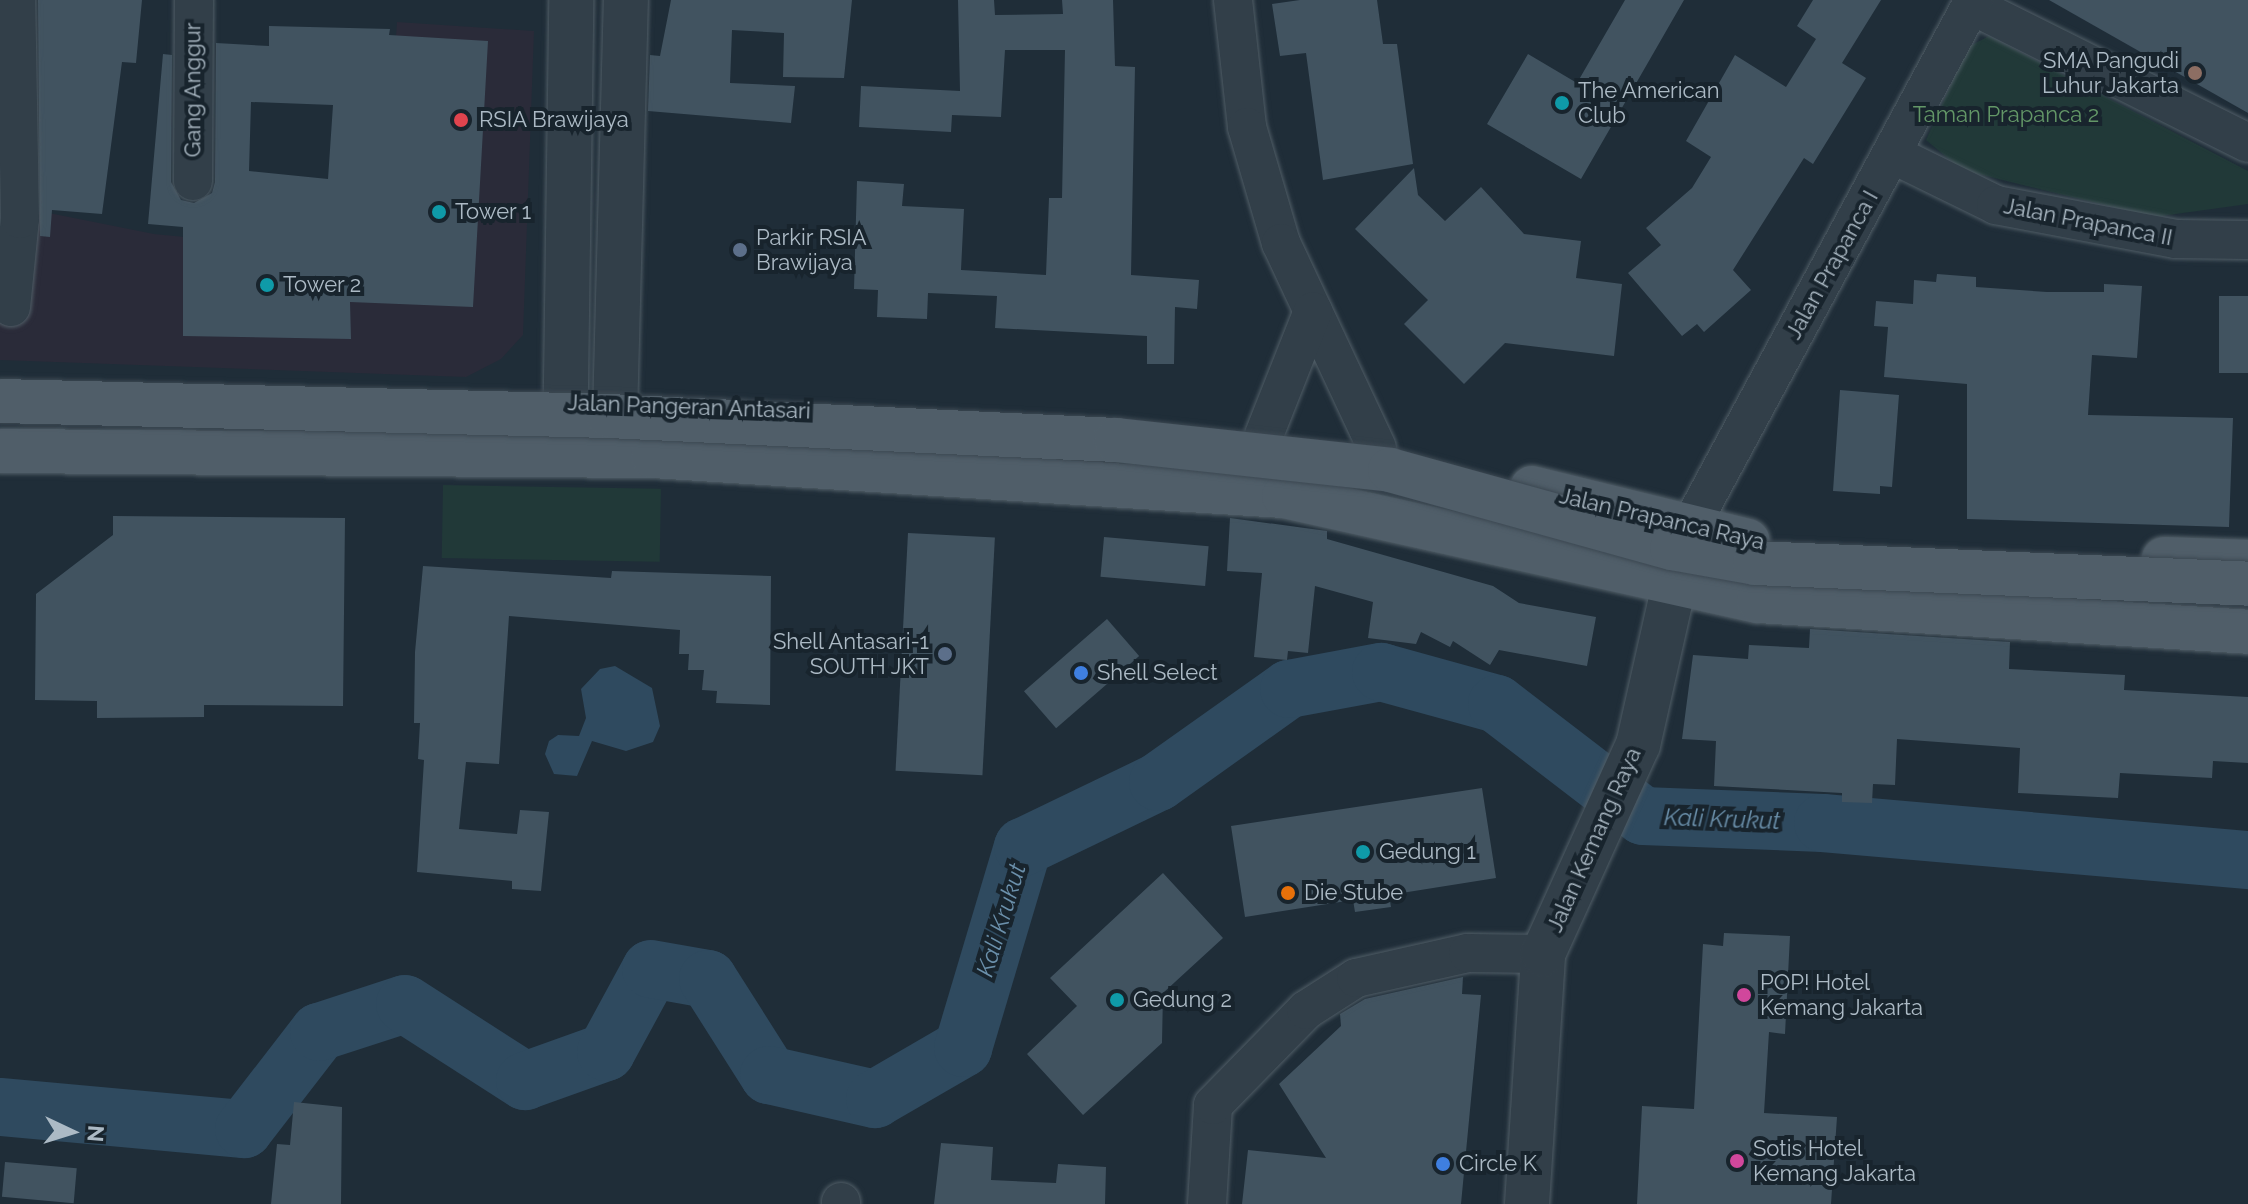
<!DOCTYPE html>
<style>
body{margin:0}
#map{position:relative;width:2248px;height:1204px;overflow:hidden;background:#1f2d38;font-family:Raleway,sans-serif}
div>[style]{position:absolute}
.medical>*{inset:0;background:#2a2b39}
.green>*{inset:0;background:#213938;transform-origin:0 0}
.water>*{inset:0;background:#2f4a5f}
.river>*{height:58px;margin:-29px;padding:0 29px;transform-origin:29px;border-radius:29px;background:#2f4a5f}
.building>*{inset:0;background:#415360;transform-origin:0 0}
.roads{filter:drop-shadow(0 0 2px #505d66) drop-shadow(0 0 2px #505d66)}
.minor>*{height:38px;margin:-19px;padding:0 19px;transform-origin:19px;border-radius:19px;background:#323f49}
.tertiary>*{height:44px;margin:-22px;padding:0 22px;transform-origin:22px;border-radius:22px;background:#323f49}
.primary>*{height:44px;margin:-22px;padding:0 22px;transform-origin:22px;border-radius:22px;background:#505e69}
.bridges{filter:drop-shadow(0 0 2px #3c4852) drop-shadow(0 0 2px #3c4852)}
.primary-bridge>*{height:44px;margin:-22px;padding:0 22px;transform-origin:22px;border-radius:22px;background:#505e69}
.dots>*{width:22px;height:22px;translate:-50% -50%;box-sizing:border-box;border:4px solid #18242d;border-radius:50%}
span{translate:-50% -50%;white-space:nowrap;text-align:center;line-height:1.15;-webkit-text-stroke:8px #18242d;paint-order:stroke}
.poi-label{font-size:22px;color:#acbac5}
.right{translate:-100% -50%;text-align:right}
.left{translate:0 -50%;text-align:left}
.street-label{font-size:22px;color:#acbac5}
.park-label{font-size:22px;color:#639767}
.water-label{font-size:24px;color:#6b90ab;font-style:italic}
.north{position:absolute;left:32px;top:1092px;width:80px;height:80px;-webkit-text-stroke:6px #18242d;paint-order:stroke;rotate:94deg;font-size:22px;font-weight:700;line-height:32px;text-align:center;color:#acbac5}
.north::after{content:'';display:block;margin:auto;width:28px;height:36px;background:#acbac5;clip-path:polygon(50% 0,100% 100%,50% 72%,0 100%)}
</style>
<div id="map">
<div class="medical">
<div style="clip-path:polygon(397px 22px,534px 31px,523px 335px,501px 359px,466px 377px,0 360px,0 313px,24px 208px,154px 234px,380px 256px)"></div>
</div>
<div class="green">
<div style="clip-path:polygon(1989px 36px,2248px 171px,2248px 204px,2154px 217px,1962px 170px,1926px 140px,1968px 47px)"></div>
<div style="left:443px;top:485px;width:218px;height:73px;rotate:1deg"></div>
</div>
<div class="water">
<div style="clip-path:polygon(615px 666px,652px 688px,660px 726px,653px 742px,626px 751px,592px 741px,577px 776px,554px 774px,545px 754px,549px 741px,558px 735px,579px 736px,586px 718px,581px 689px,600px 669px)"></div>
</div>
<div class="river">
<div style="left:0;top:1107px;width:245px;rotate:5.2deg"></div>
<div style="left:244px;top:1129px;width:123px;rotate:-52.3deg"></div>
<div style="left:319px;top:1032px;width:90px;rotate:-18deg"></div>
<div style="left:405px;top:1004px;width:143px;rotate:32.7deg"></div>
<div style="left:525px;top:1081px;width:86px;rotate:-19.7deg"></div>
<div style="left:606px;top:1052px;width:94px;rotate:-61.5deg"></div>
<div style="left:651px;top:969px;width:58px;rotate:10deg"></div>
<div style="left:708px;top:979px;width:114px;rotate:57.6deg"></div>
<div style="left:769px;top:1075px;width:109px;rotate:12.8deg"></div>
<div style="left:875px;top:1099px;width:102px;rotate:-30.1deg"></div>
<div style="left:963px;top:1048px;width:210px;rotate:-73.4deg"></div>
<div style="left:1023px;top:847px;width:150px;rotate:-25.7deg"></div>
<div style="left:1158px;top:782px;width:161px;rotate:-35.4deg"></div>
<div style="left:1289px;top:689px;width:94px;rotate:-10.5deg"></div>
<div style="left:1381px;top:672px;width:120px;rotate:15.4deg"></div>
<div style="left:1497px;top:704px;width:184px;rotate:37.5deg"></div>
<div style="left:1643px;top:816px;width:180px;rotate:2.2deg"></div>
<div style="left:1823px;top:823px;width:427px;rotate:5deg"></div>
</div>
<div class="building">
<div style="clip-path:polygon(38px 0,142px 0,136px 63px,122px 62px,102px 214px,52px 210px,50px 237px,40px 236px)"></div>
<div style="clip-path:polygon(671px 0,852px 0,844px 78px,783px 77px,784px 33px,732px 30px,730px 83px,795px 86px,791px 123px,648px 111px,650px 55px,660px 56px)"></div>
<div style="clip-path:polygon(958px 0,994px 0,995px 15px,1063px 14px,1062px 0,1113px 0,1115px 66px,1135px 67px,1131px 275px,1199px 280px,1197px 309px,1175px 307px,1174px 364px,1147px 364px,1147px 336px,995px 328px,997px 296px,928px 293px,927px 319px,877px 317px,878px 290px,854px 289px,857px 181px,904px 184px,902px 206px,964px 209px,961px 270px,1046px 275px,1049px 198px,1062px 198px,1065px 50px,1005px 50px,1001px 117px,952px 115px,951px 132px,859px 127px,861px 86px,960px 91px)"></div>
<div style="clip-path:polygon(1300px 0,1377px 0,1383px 44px,1397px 44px,1413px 164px,1323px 180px,1306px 53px,1280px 56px,1272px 4px)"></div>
<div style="clip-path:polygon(1625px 0,1684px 0,1581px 179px,1487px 124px,1528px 54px,1577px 83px)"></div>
<div style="clip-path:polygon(1813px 0,1881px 0,1842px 63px,1866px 78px,1813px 164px,1804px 158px,1733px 270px,1751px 290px,1704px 332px,1697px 324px,1682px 336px,1628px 273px,1661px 245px,1646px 228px,1692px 188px,1711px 157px,1686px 141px,1735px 55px,1786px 87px,1816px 39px,1797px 26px)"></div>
<div style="clip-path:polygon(2049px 0,2248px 0,2248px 113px)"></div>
<div style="clip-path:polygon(evenodd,269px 26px,390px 29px,389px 35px,488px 41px,473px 307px,350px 302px,351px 339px,183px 336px,183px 227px,148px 224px,163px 54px,172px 55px,171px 182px,181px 200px,194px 203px,212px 193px,215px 182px,216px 43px,269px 46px,269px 26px,251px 102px,333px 105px,328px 179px,249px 171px,251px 102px)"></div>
<div style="clip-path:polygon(1414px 168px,1418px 195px,1445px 221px,1481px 187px,1524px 234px,1581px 241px,1576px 278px,1622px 284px,1614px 356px,1505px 343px,1464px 384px,1404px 324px,1428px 300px,1355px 229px)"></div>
<div style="clip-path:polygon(1937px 274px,1976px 277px,1976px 287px,2047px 292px,2104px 292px,2104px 284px,2142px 286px,2137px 358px,2092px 355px,2088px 415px,2233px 418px,2229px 527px,1967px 519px,1967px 384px,1884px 377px,1888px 327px,1874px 326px,1876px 301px,1913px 304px,1914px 280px,1936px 282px)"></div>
<div style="left:2219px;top:296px;width:29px;height:77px"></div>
<div style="clip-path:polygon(1840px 390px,1899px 395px,1892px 487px,1880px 486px,1880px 494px,1833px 491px)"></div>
<div style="clip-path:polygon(113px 516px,345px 518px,343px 706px,204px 705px,204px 717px,97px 718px,97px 701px,35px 700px,36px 594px,113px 535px)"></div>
<div style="clip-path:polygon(1230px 518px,1327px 531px,1327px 539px,1493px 586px,1519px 603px,1596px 617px,1587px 666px,1499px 650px,1490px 665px,1453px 641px,1450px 647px,1421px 632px,1416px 644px,1368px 638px,1373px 602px,1315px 586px,1308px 653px,1288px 651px,1287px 660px,1254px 657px,1262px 573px,1227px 571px)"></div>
<div style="left:908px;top:533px;width:87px;height:238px;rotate:3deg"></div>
<div style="left:1104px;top:537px;width:105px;height:40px;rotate:5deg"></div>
<div style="clip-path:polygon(423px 566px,611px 578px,612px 571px,771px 576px,770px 705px,716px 703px,717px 691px,702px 690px,704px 670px,688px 670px,689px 654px,679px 654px,680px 630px,509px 616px,499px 764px,466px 762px,459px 829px,517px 834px,520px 810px,549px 812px,541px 891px,512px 889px,512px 881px,417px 872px,424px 760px,418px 759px,420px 723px,414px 723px,415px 652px)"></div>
<div style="left:1107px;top:619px;width:49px;height:110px;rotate:49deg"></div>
<div style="clip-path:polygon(1810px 629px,2010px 642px,2009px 669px,2125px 675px,2124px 690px,2248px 697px,2248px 763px,2213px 761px,2212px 778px,2120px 773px,2118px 798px,2018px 793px,2020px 748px,1897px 739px,1895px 785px,1873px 784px,1872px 803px,1842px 802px,1842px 793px,1714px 786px,1716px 741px,1682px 739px,1693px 655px,1748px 659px,1749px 645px,1809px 648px)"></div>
<div style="clip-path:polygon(1482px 788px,1496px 878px,1389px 895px,1391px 907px,1355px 912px,1353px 900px,1245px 917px,1231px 826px)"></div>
<div style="clip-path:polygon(1163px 873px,1223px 938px,1163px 993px,1162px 1043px,1083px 1115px,1027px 1054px,1077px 1006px,1050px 978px)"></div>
<div style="clip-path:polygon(1724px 933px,1790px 936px,1785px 1034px,1769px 1032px,1764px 1113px,1837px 1117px,1831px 1204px,1637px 1204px,1642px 1106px,1694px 1109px,1703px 944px,1723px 946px)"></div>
<div style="clip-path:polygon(1463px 977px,1462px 994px,1481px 995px,1461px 1204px,1242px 1204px,1248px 1150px,1326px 1158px,1279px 1084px,1341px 1026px,1340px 1014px,1365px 999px)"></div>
<div style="clip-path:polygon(294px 1102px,342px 1107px,341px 1204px,271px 1204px,277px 1144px,290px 1145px)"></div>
<div style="clip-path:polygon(941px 1143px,993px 1147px,991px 1180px,1056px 1183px,1058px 1164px,1106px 1167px,1105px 1204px,934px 1204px)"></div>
<div style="left:5px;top:1162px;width:72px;height:35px;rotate:5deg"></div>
</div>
<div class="roads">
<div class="minor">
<div style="left:1233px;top:0;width:128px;rotate:83.7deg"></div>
<div style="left:1247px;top:127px;width:121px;rotate:73.7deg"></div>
<div style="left:1281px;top:243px;width:226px;rotate:64.9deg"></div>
<div style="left:1971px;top:5px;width:309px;rotate:26.5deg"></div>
<div style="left:1892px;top:154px;width:116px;rotate:26.1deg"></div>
<div style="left:1996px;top:205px;width:183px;rotate:10.7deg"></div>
<div style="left:2176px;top:239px;width:72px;rotate:0.8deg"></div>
<div style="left:193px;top:181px;width:181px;rotate:-89.7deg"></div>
<div style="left:11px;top:307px;width:88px;rotate:-84.2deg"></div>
<div style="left:20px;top:219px;width:219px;rotate:-91deg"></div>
<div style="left:1264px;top:435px;width:133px;rotate:-68.4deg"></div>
<div style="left:1689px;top:529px;width:601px;rotate:-61.69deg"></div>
<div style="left:841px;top:1204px;width:2px;rotate:-90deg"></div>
<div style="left:1207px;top:1204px;width:99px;rotate:-86.5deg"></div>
<div style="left:1213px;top:1105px;width:133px;rotate:-45.6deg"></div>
<div style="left:1306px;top:1010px;width:59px;rotate:-32.6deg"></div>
<div style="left:1356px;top:978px;width:115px;rotate:-12.6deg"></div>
<div style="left:1468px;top:953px;width:75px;rotate:0.8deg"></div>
</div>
<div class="tertiary">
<div style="left:614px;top:453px;width:453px;rotate:-88.5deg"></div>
<div style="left:565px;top:454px;width:454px;rotate:-89.2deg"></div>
<div style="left:1527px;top:1204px;width:251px;rotate:-86.3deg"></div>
<div style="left:1543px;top:954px;width:230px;rotate:-65.6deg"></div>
<div style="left:1638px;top:745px;width:205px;rotate:-77.3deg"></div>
</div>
<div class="primary">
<div style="left:0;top:451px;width:653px;rotate:0.44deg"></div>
<div style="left:653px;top:456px;width:632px;rotate:3.63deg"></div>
<div style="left:1284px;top:496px;width:486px;rotate:12.5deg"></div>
<div style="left:1759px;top:601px;width:490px;rotate:3.6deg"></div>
<div style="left:1532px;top:488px;width:222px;rotate:13.8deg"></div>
<div style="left:2164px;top:559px;width:84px;rotate:2deg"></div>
</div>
</div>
<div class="bridges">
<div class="primary-bridge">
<div style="left:0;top:401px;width:609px;rotate:1.41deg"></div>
<div style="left:609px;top:416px;width:508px;rotate:2.71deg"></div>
<div style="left:1116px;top:440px;width:276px;rotate:6.2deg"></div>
<div style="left:1390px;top:470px;width:293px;rotate:15.5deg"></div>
<div style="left:1672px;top:548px;width:84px;rotate:10.2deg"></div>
<div style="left:1755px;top:563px;width:493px;rotate:2.4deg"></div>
</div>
</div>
<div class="dots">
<div style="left:2195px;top:73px;background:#8d6e63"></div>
<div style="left:1562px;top:103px;background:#0f9aa8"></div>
<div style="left:461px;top:120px;background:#e0444e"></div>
<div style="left:439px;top:212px;background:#0f9aa8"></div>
<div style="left:740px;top:250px;background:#5c6f8a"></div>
<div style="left:267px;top:285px;background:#0f9aa8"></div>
<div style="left:945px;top:654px;background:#5c6f8a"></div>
<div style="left:1081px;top:673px;background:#3f7fe0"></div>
<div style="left:1363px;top:852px;background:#0f9aa8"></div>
<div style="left:1288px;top:893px;background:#e8710a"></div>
<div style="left:1744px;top:995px;background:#d1479c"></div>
<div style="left:1117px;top:1000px;background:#0f9aa8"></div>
<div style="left:1737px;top:1161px;background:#d1479c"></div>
<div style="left:1443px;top:1164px;background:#3f7fe0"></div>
</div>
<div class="poi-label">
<span class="right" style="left:2179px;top:73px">SMA Pangudi<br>Luhur Jakarta</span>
<span class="left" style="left:1578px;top:103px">The American<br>Club</span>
<span class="left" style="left:479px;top:120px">RSIA Brawijaya</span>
<span class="left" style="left:455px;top:212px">Tower 1</span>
<span class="left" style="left:756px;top:250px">Parkir RSIA<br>Brawijaya</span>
<span class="left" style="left:283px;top:285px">Tower 2</span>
<span class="right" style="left:929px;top:654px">Shell Antasari-1<br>SOUTH JKT</span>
<span class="left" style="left:1097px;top:673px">Shell Select</span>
<span class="left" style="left:1379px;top:852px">Gedung 1</span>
<span class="left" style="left:1304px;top:893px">Die Stube</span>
<span class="left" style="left:1760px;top:995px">POP! Hotel<br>Kemang Jakarta</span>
<span class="left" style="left:1133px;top:1000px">Gedung 2</span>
<span class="left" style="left:1753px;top:1161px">Sotis Hotel<br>Kemang Jakarta</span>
<span class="left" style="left:1459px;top:1164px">Circle K</span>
</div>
<div class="street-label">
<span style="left:193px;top:90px;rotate:-90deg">Gang Anggur</span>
<span style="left:2088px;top:222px;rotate:11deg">Jalan Prapanca II</span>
<span style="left:1832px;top:265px;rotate:-61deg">Jalan Prapanca I</span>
<span style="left:689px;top:407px;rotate:2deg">Jalan Pangeran Antasari</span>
<span style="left:1662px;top:519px;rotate:13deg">Jalan Prapanca Raya</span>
<span style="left:1594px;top:840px;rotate:-66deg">Jalan Kemang Raya</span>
</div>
<div class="park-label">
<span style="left:2006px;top:115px">Taman Prapanca 2</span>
</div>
<div class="water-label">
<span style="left:1722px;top:819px;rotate:2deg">Kali Krukut</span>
<span style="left:1001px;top:920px;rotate:-73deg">Kali Krukut</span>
</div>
<div class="north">N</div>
</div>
